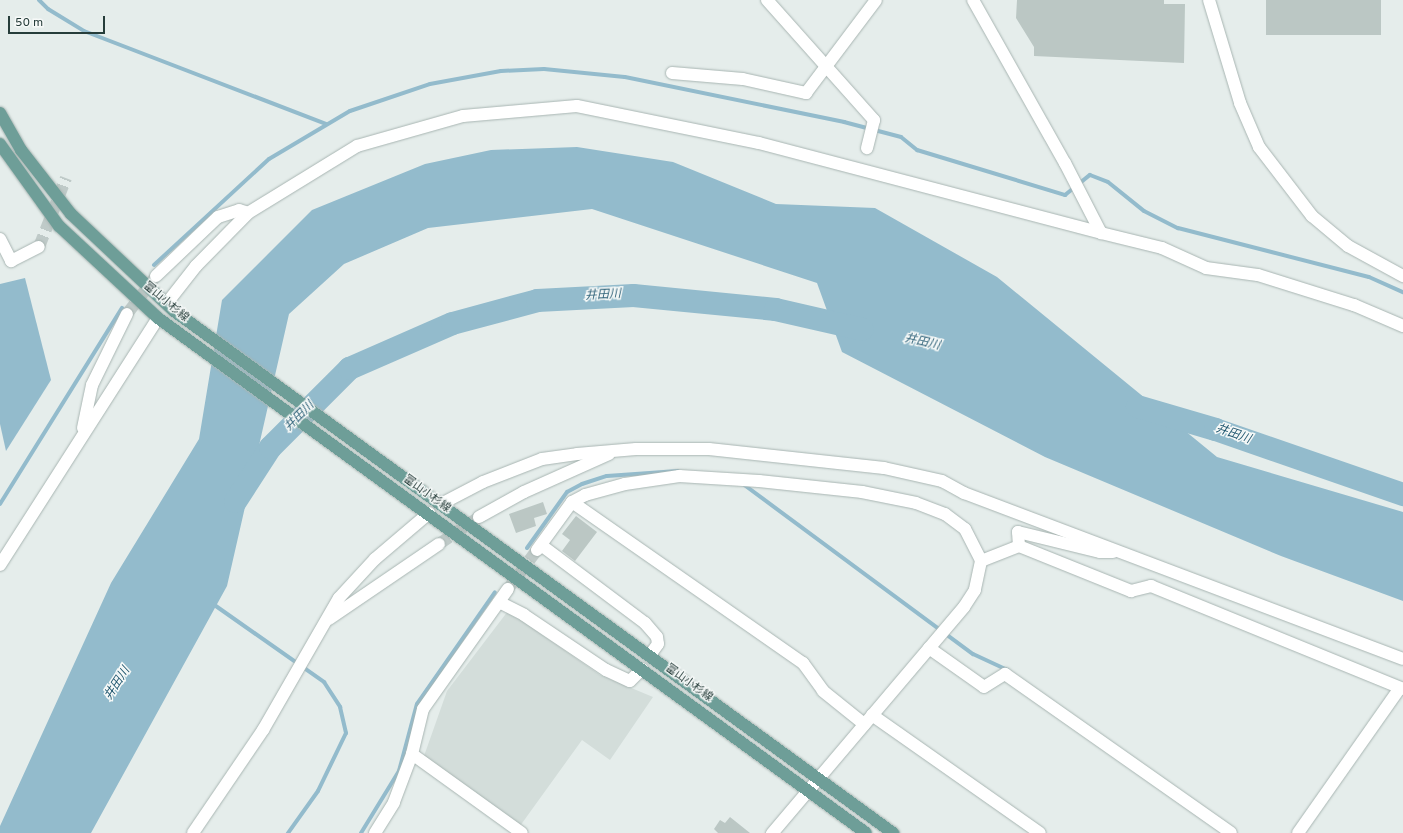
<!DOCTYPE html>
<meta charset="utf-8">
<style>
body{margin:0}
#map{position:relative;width:1403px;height:833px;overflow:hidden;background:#e5edeb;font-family:Overpass,"Noto Sans JP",sans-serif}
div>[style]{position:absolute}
.built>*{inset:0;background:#d3ddda}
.water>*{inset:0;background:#93bbcc}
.stream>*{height:4px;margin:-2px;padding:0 2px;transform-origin:2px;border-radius:2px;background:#93bbcc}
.river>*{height:23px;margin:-11.5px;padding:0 11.5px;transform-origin:11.5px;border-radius:11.5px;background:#93bbcc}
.building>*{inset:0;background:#bbc7c4;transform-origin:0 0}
.minor-tunnel>*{height:12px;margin-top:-6px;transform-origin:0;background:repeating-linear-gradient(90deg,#bfcac8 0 12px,transparent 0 18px)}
.roads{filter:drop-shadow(0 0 1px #a8b5b2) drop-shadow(0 0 1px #a8b5b2)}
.minor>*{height:12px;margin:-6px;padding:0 6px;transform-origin:6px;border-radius:6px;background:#fff}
.major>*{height:12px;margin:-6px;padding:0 6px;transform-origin:6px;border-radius:6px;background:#6e9e98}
span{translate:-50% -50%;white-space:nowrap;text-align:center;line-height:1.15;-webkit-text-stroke:3px #f6f9f8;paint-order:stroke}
.street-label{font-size:11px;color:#263d3a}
.water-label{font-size:12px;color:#265b73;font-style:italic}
.scale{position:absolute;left:8px;top:16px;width:97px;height:18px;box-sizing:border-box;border:2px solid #263d3a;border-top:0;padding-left:5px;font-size:12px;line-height:14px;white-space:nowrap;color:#263d3a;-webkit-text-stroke:3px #f6f9f8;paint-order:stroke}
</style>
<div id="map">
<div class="built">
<div style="clip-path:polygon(508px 611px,600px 675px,653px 697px,610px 760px,582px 740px,520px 826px,424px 756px,447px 691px)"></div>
</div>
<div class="water">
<div style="clip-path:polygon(577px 147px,673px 162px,776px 204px,875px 208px,997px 277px,1217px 457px,1403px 512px,1403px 601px,1281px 556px,1045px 457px,842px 352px,817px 283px,592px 209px,428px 228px,344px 264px,289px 314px,227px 586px,91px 833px,0 833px,0 826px,111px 583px,199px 439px,222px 300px,312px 210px,425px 164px,491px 150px)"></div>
<div style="clip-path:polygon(25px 278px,51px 380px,6px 451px,0 424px,0 284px)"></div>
</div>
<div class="stream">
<div style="left:39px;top:0;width:13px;rotate:45deg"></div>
<div style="left:48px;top:9px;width:42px;rotate:31.4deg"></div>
<div style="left:84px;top:31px;width:259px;rotate:21deg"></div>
<div style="left:154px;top:265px;width:156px;rotate:-42.7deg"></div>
<div style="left:269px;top:159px;width:94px;rotate:-30.7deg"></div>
<div style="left:350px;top:111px;width:84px;rotate:-18.6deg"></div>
<div style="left:430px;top:84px;width:72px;rotate:-10.4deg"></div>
<div style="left:501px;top:71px;width:43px;rotate:-2.7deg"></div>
<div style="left:544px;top:69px;width:81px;rotate:5.6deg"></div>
<div style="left:625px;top:77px;width:224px;rotate:11.6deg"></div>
<div style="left:844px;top:122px;width:59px;rotate:14.7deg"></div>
<div style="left:901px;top:137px;width:21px;rotate:39deg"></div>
<div style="left:917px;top:150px;width:155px;rotate:16.9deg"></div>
<div style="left:1065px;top:195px;width:32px;rotate:-39deg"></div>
<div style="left:1090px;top:175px;width:19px;rotate:21deg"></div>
<div style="left:1108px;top:182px;width:46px;rotate:38.9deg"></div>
<div style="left:1144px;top:211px;width:38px;rotate:27deg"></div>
<div style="left:1178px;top:228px;width:197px;rotate:14.4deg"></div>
<div style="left:1369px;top:277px;width:37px;rotate:24deg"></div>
<div style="left:743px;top:484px;width:286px;rotate:36.5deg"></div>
<div style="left:973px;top:654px;width:38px;rotate:25deg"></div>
<div style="left:0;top:504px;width:231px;rotate:-58.1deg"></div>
<div style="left:527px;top:548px;width:69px;rotate:-54.5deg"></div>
<div style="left:567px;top:492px;width:17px;rotate:-28deg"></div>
<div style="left:582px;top:484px;width:26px;rotate:-18deg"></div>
<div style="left:607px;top:476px;width:71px;rotate:-4deg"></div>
<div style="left:213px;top:604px;width:136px;rotate:35.1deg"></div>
<div style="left:324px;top:682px;width:30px;rotate:57deg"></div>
<div style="left:340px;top:707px;width:27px;rotate:77deg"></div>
<div style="left:346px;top:733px;width:64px;rotate:115.8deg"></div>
<div style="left:318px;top:791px;width:52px;rotate:125.5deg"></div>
<div style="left:361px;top:833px;width:73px;rotate:-58.5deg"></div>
<div style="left:399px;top:771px;width:69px;rotate:-75deg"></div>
<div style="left:417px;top:704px;width:136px;rotate:-55.1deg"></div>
</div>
<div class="river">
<div style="left:1137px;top:406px;width:81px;rotate:16.4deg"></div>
<div style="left:1215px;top:429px;width:199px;rotate:19.1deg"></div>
<div style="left:235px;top:501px;width:64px;rotate:-57.1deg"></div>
<div style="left:270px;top:447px;width:112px;rotate:-45deg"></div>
<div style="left:349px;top:368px;width:112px;rotate:-23.6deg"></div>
<div style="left:452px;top:323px;width:88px;rotate:-15.1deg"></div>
<div style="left:537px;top:300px;width:96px;rotate:-3deg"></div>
<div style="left:633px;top:295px;width:143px;rotate:5.6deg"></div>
<div style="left:775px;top:309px;width:89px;rotate:12.9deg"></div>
</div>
<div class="building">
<div style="clip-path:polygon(1017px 0,1164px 0,1164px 4px,1185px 4px,1184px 63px,1034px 56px,1034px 47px,1016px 18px)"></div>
<div style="left:1266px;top:0;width:115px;height:35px"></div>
<div style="clip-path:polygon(543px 502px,547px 514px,534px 518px,536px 526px,516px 533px,509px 514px)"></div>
<div style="clip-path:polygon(576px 516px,597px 532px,575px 561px,562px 551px,570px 540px,562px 534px)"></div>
<div style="clip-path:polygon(730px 817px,750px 833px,718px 833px,714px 829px,720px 820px,725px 823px)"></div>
</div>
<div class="minor-tunnel">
<div style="left:39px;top:247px;width:74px;rotate:-68.6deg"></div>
<div style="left:127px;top:314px;width:48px;rotate:-52.7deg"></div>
<div style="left:439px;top:544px;width:48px;rotate:-34deg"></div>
<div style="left:508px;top:589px;width:49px;rotate:-53.4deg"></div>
</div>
<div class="roads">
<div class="minor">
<div style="left:767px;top:0;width:161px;rotate:48.3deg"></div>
<div style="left:874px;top:120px;width:29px;rotate:104deg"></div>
<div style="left:973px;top:0;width:187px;rotate:60.6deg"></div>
<div style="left:1065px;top:163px;width:79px;rotate:62.8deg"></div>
<div style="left:1101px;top:233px;width:63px;rotate:13.8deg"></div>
<div style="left:1162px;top:248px;width:48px;rotate:24.4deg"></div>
<div style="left:1206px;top:268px;width:52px;rotate:7.7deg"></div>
<div style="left:1258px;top:275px;width:101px;rotate:17.4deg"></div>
<div style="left:1354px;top:305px;width:53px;rotate:23.2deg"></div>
<div style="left:1209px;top:0;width:108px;rotate:73.2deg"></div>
<div style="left:1240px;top:103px;width:48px;rotate:66.6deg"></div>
<div style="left:1259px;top:147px;width:87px;rotate:52.5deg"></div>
<div style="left:1312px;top:216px;width:47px;rotate:39.8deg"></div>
<div style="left:1348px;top:246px;width:63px;rotate:28.6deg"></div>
<div style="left:672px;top:73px;width:71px;rotate:4.8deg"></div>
<div style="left:743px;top:79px;width:65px;rotate:12.5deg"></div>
<div style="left:806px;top:93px;width:116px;rotate:-53deg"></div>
<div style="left:0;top:239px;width:25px;rotate:63deg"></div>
<div style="left:11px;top:261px;width:31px;rotate:-27deg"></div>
<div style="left:156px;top:276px;width:86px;rotate:-43.6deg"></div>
<div style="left:218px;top:217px;width:22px;rotate:-18deg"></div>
<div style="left:239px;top:210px;width:9px;rotate:18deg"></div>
<div style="left:167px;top:303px;width:47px;rotate:-51.9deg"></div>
<div style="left:196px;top:266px;width:74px;rotate:-45.5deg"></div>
<div style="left:248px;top:213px;width:128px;rotate:-31.6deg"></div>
<div style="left:357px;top:146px;width:110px;rotate:-15.8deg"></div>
<div style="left:463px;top:116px;width:114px;rotate:-5deg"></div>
<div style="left:577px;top:106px;width:186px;rotate:11.5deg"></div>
<div style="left:759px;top:143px;width:354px;rotate:14.7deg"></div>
<div style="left:83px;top:428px;width:44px;rotate:-78.2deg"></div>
<div style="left:92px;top:385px;width:79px;rotate:-63.8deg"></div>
<div style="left:572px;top:502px;width:282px;rotate:34.9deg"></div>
<div style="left:803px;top:663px;width:34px;rotate:54deg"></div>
<div style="left:823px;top:691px;width:53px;rotate:38.8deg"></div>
<div style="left:441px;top:504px;width:47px;rotate:-27.6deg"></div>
<div style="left:483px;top:482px;width:63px;rotate:-21.3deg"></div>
<div style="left:542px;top:459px;width:35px;rotate:-8deg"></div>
<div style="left:577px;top:454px;width:59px;rotate:-4.8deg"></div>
<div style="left:636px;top:449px;width:73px"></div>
<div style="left:709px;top:449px;width:176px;rotate:6.2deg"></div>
<div style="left:884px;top:468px;width:59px;rotate:12.6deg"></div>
<div style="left:942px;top:481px;width:25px;rotate:29deg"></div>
<div style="left:964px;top:493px;width:469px;rotate:20.7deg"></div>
<div style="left:479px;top:517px;width:51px;rotate:-29.1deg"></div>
<div style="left:524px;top:492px;width:93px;rotate:-24.1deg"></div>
<div style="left:541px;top:545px;width:130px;rotate:36.9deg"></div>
<div style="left:645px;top:623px;width:18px;rotate:49deg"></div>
<div style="left:657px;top:637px;width:7px;rotate:82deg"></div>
<div style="left:658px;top:644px;width:14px;rotate:126deg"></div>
<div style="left:1019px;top:546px;width:121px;rotate:21.9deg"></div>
<div style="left:1131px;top:591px;width:21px;rotate:-14deg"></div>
<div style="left:1151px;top:586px;width:272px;rotate:22.2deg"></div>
<div style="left:537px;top:550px;width:59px;rotate:-53.9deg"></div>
<div style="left:572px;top:502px;width:15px;rotate:-28deg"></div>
<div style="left:585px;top:495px;width:41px;rotate:-15.4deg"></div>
<div style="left:625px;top:484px;width:55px;rotate:-8.4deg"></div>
<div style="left:679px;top:476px;width:80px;rotate:3.6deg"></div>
<div style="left:759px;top:481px;width:104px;rotate:6.1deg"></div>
<div style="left:862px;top:492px;width:55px;rotate:11.5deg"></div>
<div style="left:916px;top:503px;width:31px;rotate:21deg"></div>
<div style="left:945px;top:514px;width:25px;rotate:37deg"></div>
<div style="left:965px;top:529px;width:36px;rotate:63deg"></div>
<div style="left:981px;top:561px;width:30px;rotate:102deg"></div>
<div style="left:975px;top:590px;width:20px;rotate:123deg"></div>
<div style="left:964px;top:607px;width:297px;rotate:130.3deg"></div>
<div style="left:981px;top:561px;width:41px;rotate:-21.5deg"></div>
<div style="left:1019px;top:546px;width:14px;rotate:-94deg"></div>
<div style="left:1018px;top:532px;width:84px;rotate:13.7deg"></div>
<div style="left:1100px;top:552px;width:13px"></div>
<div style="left:0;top:565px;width:293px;rotate:-57.4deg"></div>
<div style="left:499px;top:602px;width:28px;rotate:27deg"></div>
<div style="left:524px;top:615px;width:99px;rotate:33.9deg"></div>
<div style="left:606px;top:670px;width:26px;rotate:25deg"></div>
<div style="left:630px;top:681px;width:17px;rotate:-45deg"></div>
<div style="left:329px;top:619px;width:133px;rotate:-34.3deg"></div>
<div style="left:929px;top:648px;width:67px;rotate:35.3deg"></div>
<div style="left:984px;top:687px;width:25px;rotate:-32deg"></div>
<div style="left:1005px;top:674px;width:276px;rotate:35.1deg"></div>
<div style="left:872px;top:715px;width:205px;rotate:35.1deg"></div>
<div style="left:412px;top:754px;width:135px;rotate:35.7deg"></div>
<div style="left:193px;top:833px;width:125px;rotate:-55.8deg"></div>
<div style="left:263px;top:730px;width:152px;rotate:-60.1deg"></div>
<div style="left:339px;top:598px;width:53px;rotate:-47.3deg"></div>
<div style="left:375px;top:559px;width:71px;rotate:-40.4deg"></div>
<div style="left:375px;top:833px;width:36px;rotate:-58deg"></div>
<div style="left:394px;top:802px;width:51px;rotate:-69.4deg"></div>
<div style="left:412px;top:754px;width:46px;rotate:-76.3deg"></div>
<div style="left:423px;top:709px;width:147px;rotate:-54.7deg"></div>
<div style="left:1298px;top:833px;width:177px;rotate:-54.9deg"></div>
</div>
<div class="major">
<div style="left:0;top:113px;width:43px;rotate:60.4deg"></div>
<div style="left:21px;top:150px;width:81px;rotate:52deg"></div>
<div style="left:71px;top:214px;width:141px;rotate:43.3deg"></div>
<div style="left:174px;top:311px;width:889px;rotate:35.98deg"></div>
<div style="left:0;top:144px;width:101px;rotate:54.3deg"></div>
<div style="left:59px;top:226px;width:135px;rotate:42.9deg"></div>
<div style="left:158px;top:318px;width:875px;rotate:36.03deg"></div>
</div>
</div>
<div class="street-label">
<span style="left:166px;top:302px;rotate:40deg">富山小杉線</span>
<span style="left:427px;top:494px;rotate:36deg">富山小杉線</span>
<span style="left:689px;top:683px;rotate:36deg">富山小杉線</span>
</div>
<div class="water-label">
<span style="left:603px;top:296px;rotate:-3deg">井田川</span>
<span style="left:922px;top:343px;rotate:13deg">井田川</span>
<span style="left:300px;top:417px;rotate:-45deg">井田川</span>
<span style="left:1233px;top:435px;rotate:19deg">井田川</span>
<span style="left:118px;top:684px;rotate:-57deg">井田川</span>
</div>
<div class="scale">50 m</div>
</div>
